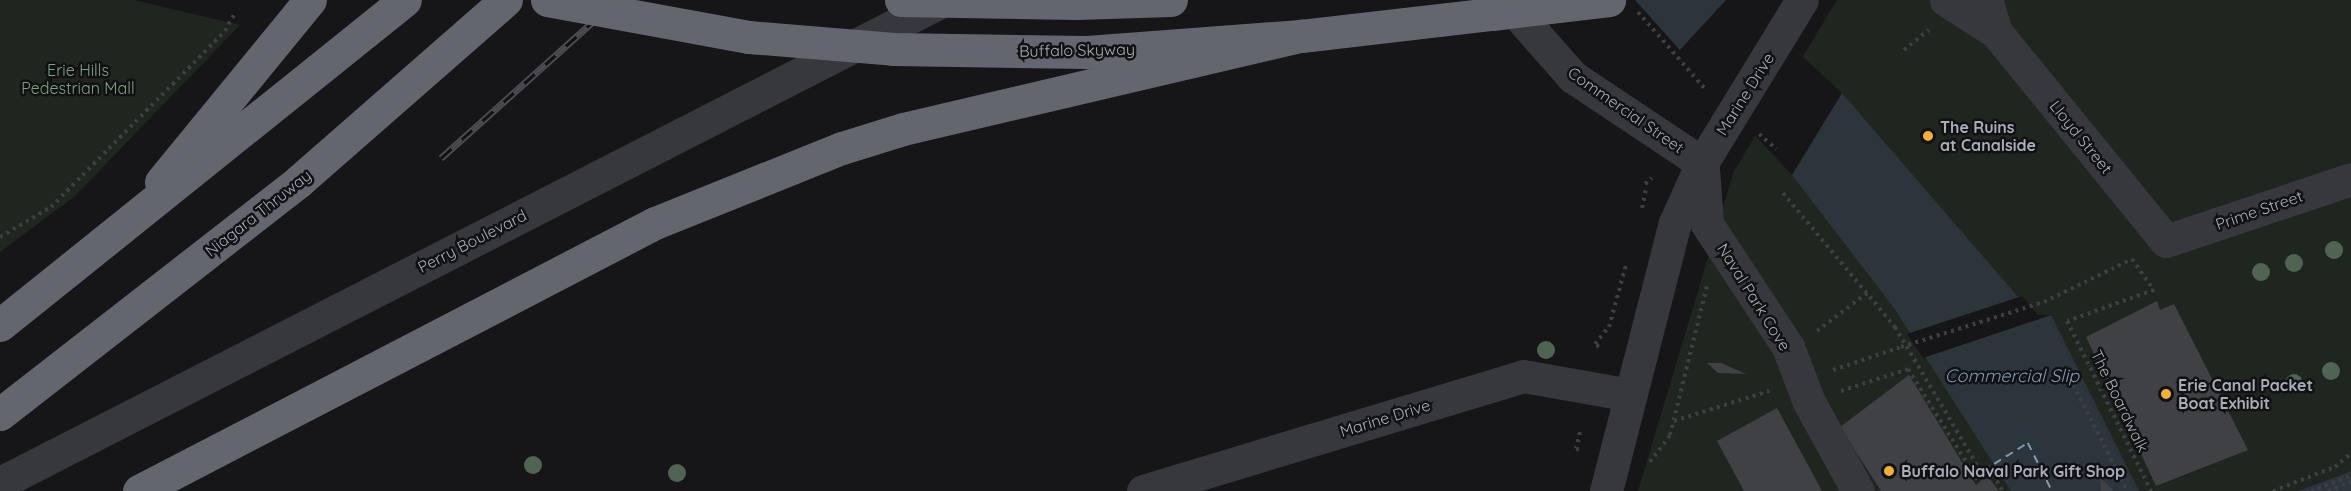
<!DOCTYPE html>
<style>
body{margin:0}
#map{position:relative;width:2351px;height:491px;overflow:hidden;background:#161618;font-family:Quicksand,sans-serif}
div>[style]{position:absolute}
.green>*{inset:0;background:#1e261f}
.water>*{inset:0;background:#2c353c}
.pier>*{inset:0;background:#161618}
.ferry>*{height:1.5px;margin-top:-0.75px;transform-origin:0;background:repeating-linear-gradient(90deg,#7f9bb3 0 8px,transparent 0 14px)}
.building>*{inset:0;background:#404145}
.path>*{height:4px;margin-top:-2px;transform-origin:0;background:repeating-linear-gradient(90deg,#3d3f44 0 3px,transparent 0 7.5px)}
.minor>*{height:33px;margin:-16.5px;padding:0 16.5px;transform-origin:16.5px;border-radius:16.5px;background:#37383d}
.highway>*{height:33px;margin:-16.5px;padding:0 16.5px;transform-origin:16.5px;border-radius:16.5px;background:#63666e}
.rail>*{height:7px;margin-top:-3.5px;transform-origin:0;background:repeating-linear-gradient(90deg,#111113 0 14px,#4a4c52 0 28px);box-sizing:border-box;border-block:2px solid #4a4c52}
.path-bridge>*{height:4px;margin-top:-2px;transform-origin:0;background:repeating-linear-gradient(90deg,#3d3f44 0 3px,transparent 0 7.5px)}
.highway-bridge>*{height:33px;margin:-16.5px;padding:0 16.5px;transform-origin:16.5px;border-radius:16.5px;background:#63666e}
.trees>*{width:18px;height:18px;margin:-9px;border-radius:50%;background:#506452}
.dots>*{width:16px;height:16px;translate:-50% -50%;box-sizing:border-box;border:3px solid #111113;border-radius:50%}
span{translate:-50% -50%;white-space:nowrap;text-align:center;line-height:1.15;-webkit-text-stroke:5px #111113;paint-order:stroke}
.street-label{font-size:16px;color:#a8adb8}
.park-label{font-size:16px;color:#7fa381}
.poi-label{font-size:16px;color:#a8adb8;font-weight:700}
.left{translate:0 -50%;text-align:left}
.water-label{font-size:18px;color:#7f9bb3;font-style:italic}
</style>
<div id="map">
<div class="green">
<div style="clip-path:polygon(0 0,134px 0,240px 25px,74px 197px,0 252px)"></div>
<div style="clip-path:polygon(1837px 0,2351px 0,2351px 471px,2298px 491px,1638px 491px,1734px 171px)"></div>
</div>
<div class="water">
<div style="clip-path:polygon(1635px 0,1742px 0,1842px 93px,2037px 319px,2051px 315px,2139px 491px,2011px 491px,1894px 308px,1792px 175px)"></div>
<div style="clip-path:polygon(2351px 471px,2351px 491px,2298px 491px)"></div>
</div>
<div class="pier">
<div style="clip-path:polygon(1726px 0,1742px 0,1842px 93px,1792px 175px,1678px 52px)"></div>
<div style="clip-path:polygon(2022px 296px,2038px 315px,2051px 315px,1923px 358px,1907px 334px)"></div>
</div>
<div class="ferry">
<div style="left:1994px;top:464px;width:40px;rotate:-32deg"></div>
<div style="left:2028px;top:443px;width:54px;rotate:63.4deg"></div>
</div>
<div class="building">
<div style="clip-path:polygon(2157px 301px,2160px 310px,2174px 304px,2248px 450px,2156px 486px,2086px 337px)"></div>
<div style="clip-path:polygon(1707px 363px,1721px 363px,1746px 374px,1718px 373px)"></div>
<div style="clip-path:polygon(1909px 375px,1976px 485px,1987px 475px,1999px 491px,1881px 491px,1840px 427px)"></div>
<div style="clip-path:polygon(1777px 408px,1822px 491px,1744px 491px,1717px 441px)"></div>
<div style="clip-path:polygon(2100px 478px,2114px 491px,2101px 491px)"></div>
</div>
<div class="path">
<div style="left:1638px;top:12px;width:103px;rotate:48.9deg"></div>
<div style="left:1904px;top:50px;width:32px;rotate:-39deg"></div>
<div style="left:1759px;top:134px;width:23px;rotate:41deg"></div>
<div style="left:1645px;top:184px;width:9px;rotate:-41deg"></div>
<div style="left:1783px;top:193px;width:175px;rotate:50.1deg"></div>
<div style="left:1895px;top:327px;width:174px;rotate:59.3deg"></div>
<div style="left:1642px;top:208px;width:19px;rotate:-78deg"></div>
<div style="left:0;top:237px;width:59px;rotate:-30.5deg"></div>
<div style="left:51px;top:207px;width:247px;rotate:-45.3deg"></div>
<div style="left:225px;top:31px;width:21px;rotate:-61deg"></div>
<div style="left:2044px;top:302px;width:98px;rotate:-26deg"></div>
<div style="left:2132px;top:259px;width:38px;rotate:55deg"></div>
<div style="left:2154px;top:290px;width:92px;rotate:160.4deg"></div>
<div style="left:2067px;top:321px;width:190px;rotate:63.7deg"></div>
<div style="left:1817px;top:331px;width:63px;rotate:-37.2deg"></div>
<div style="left:1599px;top:347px;width:5px;rotate:-143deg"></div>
<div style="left:1595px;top:344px;width:22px;rotate:-51deg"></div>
<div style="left:1609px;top:327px;width:64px;rotate:-74.7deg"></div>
<div style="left:1833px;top:370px;width:72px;rotate:-18.7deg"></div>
<div style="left:2070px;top:378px;width:127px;rotate:63.2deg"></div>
<div style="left:1841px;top:391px;width:71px;rotate:-18.2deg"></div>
<div style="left:1908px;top:369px;width:133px;rotate:57.9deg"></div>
<div style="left:1674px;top:421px;width:100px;rotate:-17.5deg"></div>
<div style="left:1580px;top:432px;width:17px;rotate:103deg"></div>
<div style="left:1576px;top:449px;width:7px;rotate:8deg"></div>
<div style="left:1650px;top:462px;width:34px;rotate:-53deg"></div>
<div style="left:1670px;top:435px;width:154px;rotate:-76.1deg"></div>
<div style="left:1989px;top:468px;width:27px;rotate:59deg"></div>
<div style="left:1982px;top:472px;width:14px;rotate:-34deg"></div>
<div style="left:2273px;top:491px;width:66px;rotate:-21.2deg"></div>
<div style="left:2335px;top:467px;width:21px;rotate:-41deg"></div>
<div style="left:2311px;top:491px;width:43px;rotate:-20.6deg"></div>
<div style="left:2328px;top:491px;width:25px;rotate:-21deg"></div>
</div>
<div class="minor">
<div style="left:1505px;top:0;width:103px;rotate:48.6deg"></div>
<div style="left:1573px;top:77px;width:155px;rotate:33.7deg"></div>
<div style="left:1946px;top:0;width:59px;rotate:32.6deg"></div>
<div style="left:1996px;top:32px;width:34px;rotate:-107deg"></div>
<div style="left:1996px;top:32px;width:269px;rotate:50.9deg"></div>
<div style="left:2166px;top:241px;width:195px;rotate:-18.5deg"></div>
<div style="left:1703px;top:168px;width:56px;rotate:85.9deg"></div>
<div style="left:1707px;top:224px;width:147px;rotate:56.6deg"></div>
<div style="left:1788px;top:347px;width:59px;rotate:69.1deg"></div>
<div style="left:1809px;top:402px;width:102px;rotate:61.2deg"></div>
<div style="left:0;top:483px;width:1060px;rotate:-27.1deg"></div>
<div style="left:1143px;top:491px;width:397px;rotate:-16.8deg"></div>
<div style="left:1523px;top:376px;width:109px;rotate:10.1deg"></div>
<div style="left:1606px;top:491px;width:277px;rotate:-75.6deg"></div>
<div style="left:1675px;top:223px;width:66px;rotate:-65.8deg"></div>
<div style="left:1702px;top:163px;width:191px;rotate:-58.5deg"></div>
</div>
<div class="highway">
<div style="left:1076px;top:3px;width:95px;rotate:-1.8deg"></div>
<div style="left:161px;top:182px;width:235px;rotate:-50.7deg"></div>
<div style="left:0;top:325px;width:519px;rotate:-38.75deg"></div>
<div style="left:0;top:414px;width:379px;rotate:-37.9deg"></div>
<div style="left:299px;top:181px;width:275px;rotate:-41.2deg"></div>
<div style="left:139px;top:491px;width:581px;rotate:-27.45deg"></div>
<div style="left:655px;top:223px;width:201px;rotate:-21.9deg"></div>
<div style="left:842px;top:148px;width:64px;rotate:-17.3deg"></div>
<div style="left:903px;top:129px;width:409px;rotate:-13.2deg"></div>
<div style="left:1301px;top:36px;width:192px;rotate:-6.6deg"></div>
</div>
<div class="rail">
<div style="left:441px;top:158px;width:237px;rotate:-41.9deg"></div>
</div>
<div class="path-bridge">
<div style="left:1901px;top:347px;width:150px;rotate:-17.5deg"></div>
</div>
<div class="highway-bridge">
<div style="left:547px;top:0;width:205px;rotate:10.4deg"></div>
<div style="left:749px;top:37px;width:145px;rotate:4.7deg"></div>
<div style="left:894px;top:49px;width:193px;rotate:0.9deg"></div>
<div style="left:1087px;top:52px;width:215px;rotate:-4.3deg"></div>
<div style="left:901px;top:0;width:175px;rotate:1deg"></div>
<div style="left:1492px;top:14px;width:118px;rotate:-6.8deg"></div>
</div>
<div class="trees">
<div style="left:2334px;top:250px"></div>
<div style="left:2294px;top:263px"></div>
<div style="left:2261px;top:272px"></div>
<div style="left:1546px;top:350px"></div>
<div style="left:2331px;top:371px"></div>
<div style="left:2294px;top:383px"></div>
<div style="left:533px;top:465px"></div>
<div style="left:677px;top:473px"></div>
</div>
<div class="dots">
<div style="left:1928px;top:136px;background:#f2b134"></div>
<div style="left:2166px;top:394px;background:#f2b134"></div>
<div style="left:1889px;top:471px;background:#f2b134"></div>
</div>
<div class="street-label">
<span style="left:1077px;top:50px;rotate:-1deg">Buffalo Skyway</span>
<span style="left:1745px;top:94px;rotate:-58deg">Marine Drive</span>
<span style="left:1626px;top:110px;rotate:35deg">Commercial Street</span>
<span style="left:2081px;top:137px;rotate:51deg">Lloyd Street</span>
<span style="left:2259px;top:210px;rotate:-19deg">Prime Street</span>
<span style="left:258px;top:213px;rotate:-38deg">Niagara Thruway</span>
<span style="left:472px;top:241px;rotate:-27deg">Perry Boulevard</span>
<span style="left:1754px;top:297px;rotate:58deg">Naval Park Cove</span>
<span style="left:2120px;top:401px;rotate:64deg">The Boardwalk</span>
<span style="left:1385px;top:418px;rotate:-17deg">Marine Drive</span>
</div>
<div class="park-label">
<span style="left:78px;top:79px">Erie Hills<br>Pedestrian Mall</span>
</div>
<div class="poi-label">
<span class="left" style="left:1940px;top:136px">The Ruins<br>at Canalside</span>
<span class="left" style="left:2178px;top:394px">Erie Canal Packet<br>Boat Exhibit</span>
<span class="left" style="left:1901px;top:471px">Buffalo Naval Park Gift Shop</span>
</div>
<div class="water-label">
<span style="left:2012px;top:376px">Commercial Slip</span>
</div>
</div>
